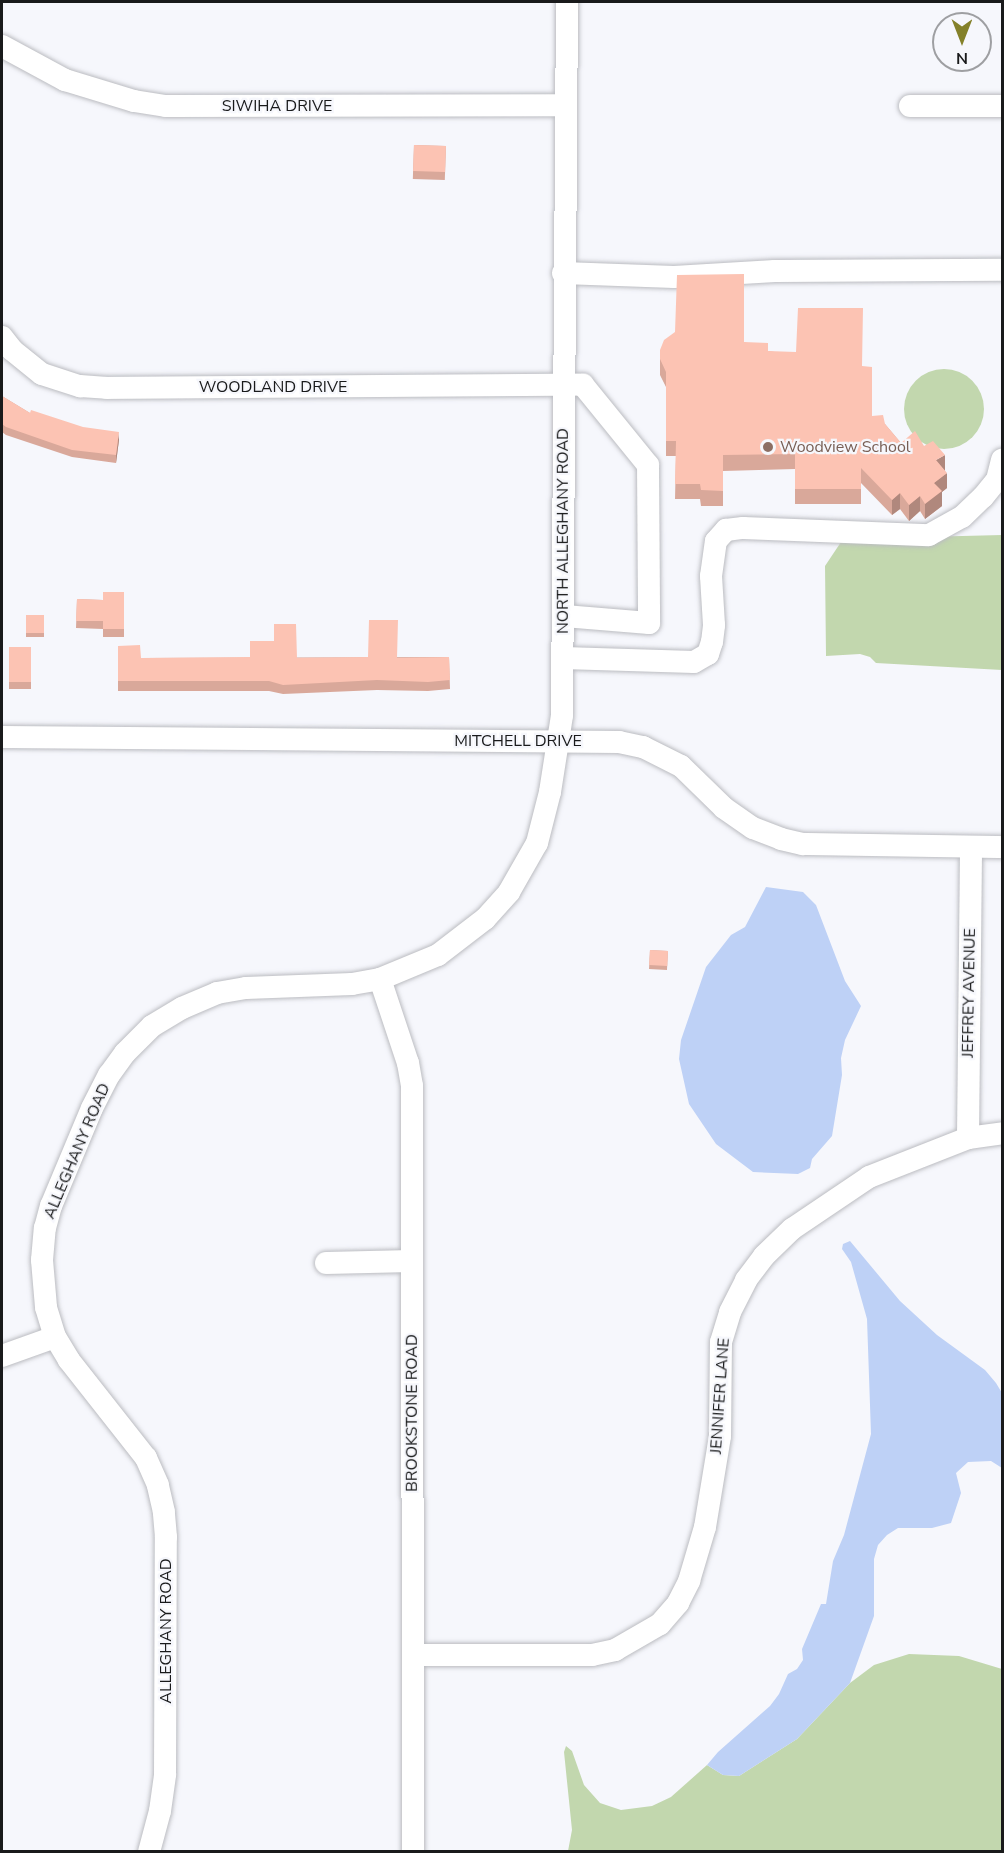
<!DOCTYPE html>
<style>
body{margin:0}
#map{position:relative;width:1004px;height:1853px;overflow:hidden;background:#f6f7fc;font-family:"Nunito Sans",sans-serif}
div>[style]{position:absolute}
.green>*{inset:0;background:#c2d7ae}
.round{border-radius:50%}
.water>*{inset:0;background:#bed1f6}
.roads{filter:drop-shadow(0 0 2px #bbbcc1) drop-shadow(0 0 2px #bbbcc1)}
.minor>*{height:22px;margin:-11px;padding:0 11px;transform-origin:11px;border-radius:11px;background:#fff}
.wall>*{inset:0;background:#d9a89a;transform-origin:0 0}
.shaded-wall>*{inset:0;background:#b0887d}
.building>*{inset:0;background:#fcc3b3;transform-origin:0 0}
.dots>*{width:16px;height:16px;translate:-50% -50%;box-sizing:border-box;border:3px solid #f6f7fc;border-radius:50%}
span{translate:-50% -50%;white-space:nowrap;text-align:center;line-height:1.15;-webkit-text-stroke:4.5px #f6f7fc;paint-order:stroke}
.street-label{font-size:16px;color:#191a1b}
.education-label{font-size:16px;color:#785e54}
.left{translate:0 -50%;text-align:left}
.frame{position:absolute;inset:0;border:3px solid #191a1b;pointer-events:none}
.north{position:absolute;left:932px;top:12px;width:60px;height:60px;box-sizing:border-box;background:#f6f7fc;border:2px solid #9e9fa2;border-radius:50%;rotate:180deg;font-size:16px;font-weight:700;line-height:24px;text-align:center;color:#191a1b}
.north::after{content:'';display:block;margin:auto;width:21px;height:27px;background:#84812a;clip-path:polygon(50% 0,100% 100%,50% 72%,0 100%)}
</style>
<div id="map">
<div class="green">
<div class="round" style="left:904px;top:369px;width:80px;height:80px"></div>
<div style="clip-path:polygon(1002px 535px,1002px 670px,876px 663px,870px 657px,860px 654px,826px 656px,825px 566px,843px 539px)"></div>
<div style="clip-path:polygon(909px 1654px,959px 1656px,1002px 1669px,1002px 1851px,568px 1851px,572px 1830px,564px 1752px,566px 1746px,572px 1751px,584px 1785px,600px 1803px,621px 1810px,652px 1806px,671px 1797px,707px 1765px,723px 1775px,739px 1776px,797px 1739px,850px 1683px,874px 1665px)"></div>
</div>
<div class="water">
<div style="clip-path:polygon(766px 887px,803px 892px,816px 905px,845px 981px,861px 1006px,845px 1040px,841px 1058px,842px 1075px,832px 1136px,812px 1159px,810px 1168px,798px 1174px,753px 1172px,716px 1144px,689px 1104px,679px 1059px,681px 1040px,706px 967px,731px 935px,745px 927px)"></div>
<div style="clip-path:polygon(850px 1241px,900px 1301px,937px 1335px,985px 1370px,996px 1383px,1002px 1393px,1002px 1468px,991px 1461px,968px 1462px,956px 1473px,961px 1493px,951px 1523px,932px 1528px,898px 1528px,887px 1535px,878px 1545px,874px 1559px,874px 1616px,850px 1683px,797px 1739px,739px 1776px,723px 1775px,707px 1765px,718px 1752px,770px 1706px,779px 1694px,788px 1674px,797px 1669px,803px 1660px,802px 1649px,821px 1604px,826px 1604px,833px 1561px,844px 1535px,871px 1434px,867px 1319px,851px 1262px,842px 1249px,843px 1244px)"></div>
</div>
<div class="roads">
<div class="minor">
<div style="left:2px;top:46px;width:72px;rotate:28.4deg"></div>
<div style="left:65px;top:80px;width:72px;rotate:16.9deg"></div>
<div style="left:134px;top:101px;width:32px;rotate:9deg"></div>
<div style="left:166px;top:106px;width:399px;rotate:-0.1deg"></div>
<div style="left:910px;top:106px;width:92px"></div>
<div style="left:563px;top:273px;width:111px;rotate:2.1deg"></div>
<div style="left:674px;top:277px;width:101px;rotate:-3.4deg"></div>
<div style="left:775px;top:271px;width:227px;rotate:-0.3deg"></div>
<div style="left:2px;top:337px;width:16px;rotate:52deg"></div>
<div style="left:12px;top:350px;width:38px;rotate:39deg"></div>
<div style="left:42px;top:374px;width:40px;rotate:18deg"></div>
<div style="left:80px;top:386px;width:27px;rotate:4deg"></div>
<div style="left:107px;top:388px;width:476px;rotate:-0.4deg"></div>
<div style="left:583px;top:385px;width:103px;rotate:50.9deg"></div>
<div style="left:648px;top:465px;width:158px;rotate:89.6deg"></div>
<div style="left:649px;top:623px;width:85px;rotate:-175.3deg"></div>
<div style="left:563px;top:658px;width:131px;rotate:1.7deg"></div>
<div style="left:694px;top:662px;width:16px;rotate:-30deg"></div>
<div style="left:708px;top:654px;width:13px;rotate:-72deg"></div>
<div style="left:712px;top:642px;width:17px;rotate:-83deg"></div>
<div style="left:714px;top:625px;width:49px;rotate:-93.5deg"></div>
<div style="left:711px;top:576px;width:35px;rotate:-82deg"></div>
<div style="left:716px;top:541px;width:15px;rotate:-48deg"></div>
<div style="left:726px;top:530px;width:17px;rotate:-7deg"></div>
<div style="left:743px;top:528px;width:186px;rotate:2.2deg"></div>
<div style="left:929px;top:535px;width:38px;rotate:-29deg"></div>
<div style="left:962px;top:517px;width:29px;rotate:-44deg"></div>
<div style="left:983px;top:497px;width:22px;rotate:-51deg"></div>
<div style="left:997px;top:480px;width:21px;rotate:-76deg"></div>
<div style="left:2px;top:737px;width:617px;rotate:0.46deg"></div>
<div style="left:619px;top:742px;width:25px;rotate:12deg"></div>
<div style="left:643px;top:747px;width:42px;rotate:26.6deg"></div>
<div style="left:681px;top:766px;width:60px;rotate:44.3deg"></div>
<div style="left:724px;top:808px;width:35px;rotate:35deg"></div>
<div style="left:753px;top:828px;width:30px;rotate:21deg"></div>
<div style="left:781px;top:839px;width:23px;rotate:13deg"></div>
<div style="left:803px;top:844px;width:199px;rotate:0.9deg"></div>
<div style="left:380px;top:979px;width:89px;rotate:71.6deg"></div>
<div style="left:408px;top:1063px;width:23px;rotate:80deg"></div>
<div style="left:412px;top:1086px;width:766px;rotate:89.93deg"></div>
<div style="left:968px;top:1138px;width:290px;rotate:-89.4deg"></div>
<div style="left:326px;top:1263px;width:86px;rotate:-1.3deg"></div>
<div style="left:2px;top:1356px;width:56px;rotate:-19.7deg"></div>
<div style="left:413px;top:1655px;width:179px"></div>
<div style="left:592px;top:1655px;width:24px;rotate:-12deg"></div>
<div style="left:615px;top:1650px;width:52px;rotate:-30deg"></div>
<div style="left:660px;top:1624px;width:28px;rotate:-49deg"></div>
<div style="left:678px;top:1603px;width:25px;rotate:-63deg"></div>
<div style="left:689px;top:1581px;width:56px;rotate:-73.5deg"></div>
<div style="left:705px;top:1527px;width:92px;rotate:-80.6deg"></div>
<div style="left:720px;top:1436px;width:94px;rotate:-89.4deg"></div>
<div style="left:721px;top:1342px;width:31px;rotate:-73deg"></div>
<div style="left:730px;top:1312px;width:36px;rotate:-63deg"></div>
<div style="left:746px;top:1280px;width:30px;rotate:-53deg"></div>
<div style="left:764px;top:1256px;width:39px;rotate:-44deg"></div>
<div style="left:792px;top:1229px;width:93px;rotate:-34deg"></div>
<div style="left:869px;top:1177px;width:106px;rotate:-21.5deg"></div>
<div style="left:968px;top:1138px;width:34px;rotate:-8deg"></div>
<div style="left:149px;top:1852px;width:42px;rotate:-75deg"></div>
<div style="left:160px;top:1811px;width:37px;rotate:-82deg"></div>
<div style="left:165px;top:1774px;width:237px;rotate:-89.8deg"></div>
<div style="left:166px;top:1537px;width:25px;rotate:-95deg"></div>
<div style="left:164px;top:1512px;width:28px;rotate:-103deg"></div>
<div style="left:158px;top:1485px;width:30px;rotate:-114deg"></div>
<div style="left:146px;top:1458px;width:125px;rotate:-128.2deg"></div>
<div style="left:69px;top:1360px;width:27px;rotate:-121deg"></div>
<div style="left:55px;top:1337px;width:31px;rotate:-107deg"></div>
<div style="left:46px;top:1307px;width:47px;rotate:-94.9deg"></div>
<div style="left:42px;top:1260px;width:32px;rotate:-85deg"></div>
<div style="left:45px;top:1228px;width:23px;rotate:-75deg"></div>
<div style="left:51px;top:1206px;width:106px;rotate:-67.3deg"></div>
<div style="left:92px;top:1108px;width:37px;rotate:-63deg"></div>
<div style="left:109px;top:1075px;width:27px;rotate:-54deg"></div>
<div style="left:125px;top:1053px;width:38px;rotate:-45deg"></div>
<div style="left:152px;top:1026px;width:35px;rotate:-31deg"></div>
<div style="left:182px;top:1008px;width:38px;rotate:-23deg"></div>
<div style="left:217px;top:993px;width:29px;rotate:-10deg"></div>
<div style="left:246px;top:988px;width:106px;rotate:-2.2deg"></div>
<div style="left:352px;top:984px;width:28px;rotate:-10deg"></div>
<div style="left:380px;top:979px;width:63px;rotate:-22.5deg"></div>
<div style="left:438px;top:955px;width:59px;rotate:-37.5deg"></div>
<div style="left:485px;top:919px;width:36px;rotate:-48deg"></div>
<div style="left:509px;top:892px;width:56px;rotate:-60.3deg"></div>
<div style="left:537px;top:843px;width:53px;rotate:-75.7deg"></div>
<div style="left:550px;top:792px;width:78px;rotate:-81.1deg"></div>
<div style="left:562px;top:715px;width:713px;rotate:-89.6deg"></div>
</div>
</div>
<div class="wall">
<div style="left:414px;top:145px;width:32px;height:34px;rotate:2deg"></div>
<div style="clip-path:polygon(744px 342px,768px 351px,862px 366px,872px 416px,885px 424px,901px 443px,924px 446px,945px 470px,947px 488px,942px 492px,942px 506px,925px 519px,920px 511px,909px 521px,900px 509px,892px 515px,861px 483px,861px 504px,795px 504px,795px 469px,723px 471px,723px 506px,701px 506px,700px 499px,675px 499px,676px 456px,666px 456px,666px 387px,660px 375px,660px 350px)"></div>
<div style="clip-path:polygon(2px 396px,30px 413px,119px 440px,116px 463px,72px 457px,6px 435px,2px 432px)"></div>
<div style="clip-path:polygon(124px 592px,124px 637px,103px 637px,103px 629px,76px 628px,77px 599px,103px 600px)"></div>
<div style="left:44px;top:615px;width:22px;height:18px;rotate:90deg"></div>
<div style="clip-path:polygon(118px 646px,141px 658px,449px 657px,450px 689px,428px 691px,377px 690px,283px 694px,269px 691px,118px 691px)"></div>
<div style="left:9px;top:647px;width:22px;height:42px"></div>
<div style="left:650px;top:950px;width:18px;height:19px;rotate:3deg"></div>
</div>
<div class="shaded-wall">
<div style="clip-path:polygon(119px 432px,119px 440px,116px 463px,116px 455px)"></div>
<div style="clip-path:polygon(945px 455px,945px 470px,936px 475px,936px 460px)"></div>
<div style="clip-path:polygon(947px 473px,947px 488px,942px 492px,942px 506px,925px 519px,925px 504px,934px 483px)"></div>
<div style="clip-path:polygon(900px 493px,900px 509px,892px 515px,892px 500px)"></div>
<div style="clip-path:polygon(920px 496px,920px 511px,909px 521px,909px 505px)"></div>
</div>
<div class="building">
<div style="left:414px;top:145px;width:32px;height:26px;rotate:2deg"></div>
<div style="clip-path:polygon(744px 274px,744px 342px,768px 343px,768px 351px,796px 352px,798px 308px,863px 308px,862px 366px,872px 367px,872px 416px,883px 415px,885px 424px,901px 443px,915px 431px,924px 446px,933px 441px,945px 455px,936px 460px,947px 473px,934px 483px,942px 491px,925px 504px,920px 496px,909px 505px,900px 493px,892px 500px,861px 468px,861px 489px,795px 489px,795px 454px,723px 455px,723px 491px,701px 490px,700px 484px,675px 484px,676px 441px,666px 441px,666px 372px,660px 359px,660px 350px,664px 340px,675px 332px,677px 275px)"></div>
<div style="clip-path:polygon(2px 396px,30px 413px,31px 410px,83px 427px,119px 432px,116px 455px,72px 450px,6px 427px,2px 424px)"></div>
<div style="clip-path:polygon(103px 592px,124px 592px,124px 629px,103px 629px,103px 621px,76px 621px,77px 599px,103px 600px)"></div>
<div style="left:44px;top:615px;width:18px;height:18px;rotate:90deg"></div>
<div style="clip-path:polygon(369px 620px,398px 620px,397px 658px,449px 657px,450px 680px,428px 682px,377px 680px,283px 685px,269px 681px,118px 681px,118px 646px,140px 645px,141px 658px,250px 657px,250px 641px,274px 641px,274px 624px,296px 624px,297px 658px,368px 657px)"></div>
<div style="left:9px;top:647px;width:22px;height:35px"></div>
<div style="left:650px;top:950px;width:18px;height:15px;rotate:3deg"></div>
</div>
<div class="dots">
<div style="left:768px;top:447px;background:#8d6e63"></div>
</div>
<div class="street-label">
<span style="left:277px;top:106px">SIWIHA DRIVE</span>
<span style="left:273px;top:387px">WOODLAND DRIVE</span>
<span style="left:563px;top:531px;rotate:-90deg">NORTH ALLEGHANY ROAD</span>
<span style="left:518px;top:741px">MITCHELL DRIVE</span>
<span style="left:969px;top:993px;rotate:-89deg">JEFFREY AVENUE</span>
<span style="left:77px;top:1151px;rotate:-67deg">ALLEGHANY ROAD</span>
<span style="left:720px;top:1396px;rotate:-86deg">JENNIFER LANE</span>
<span style="left:412px;top:1413px;rotate:-90deg">BROOKSTONE ROAD</span>
<span style="left:166px;top:1631px;rotate:-90deg">ALLEGHANY ROAD</span>
</div>
<div class="education-label">
<span class="left" style="left:780px;top:447px">Woodview School</span>
</div>
<div class="frame"></div>
<div class="north">N</div>
</div>
